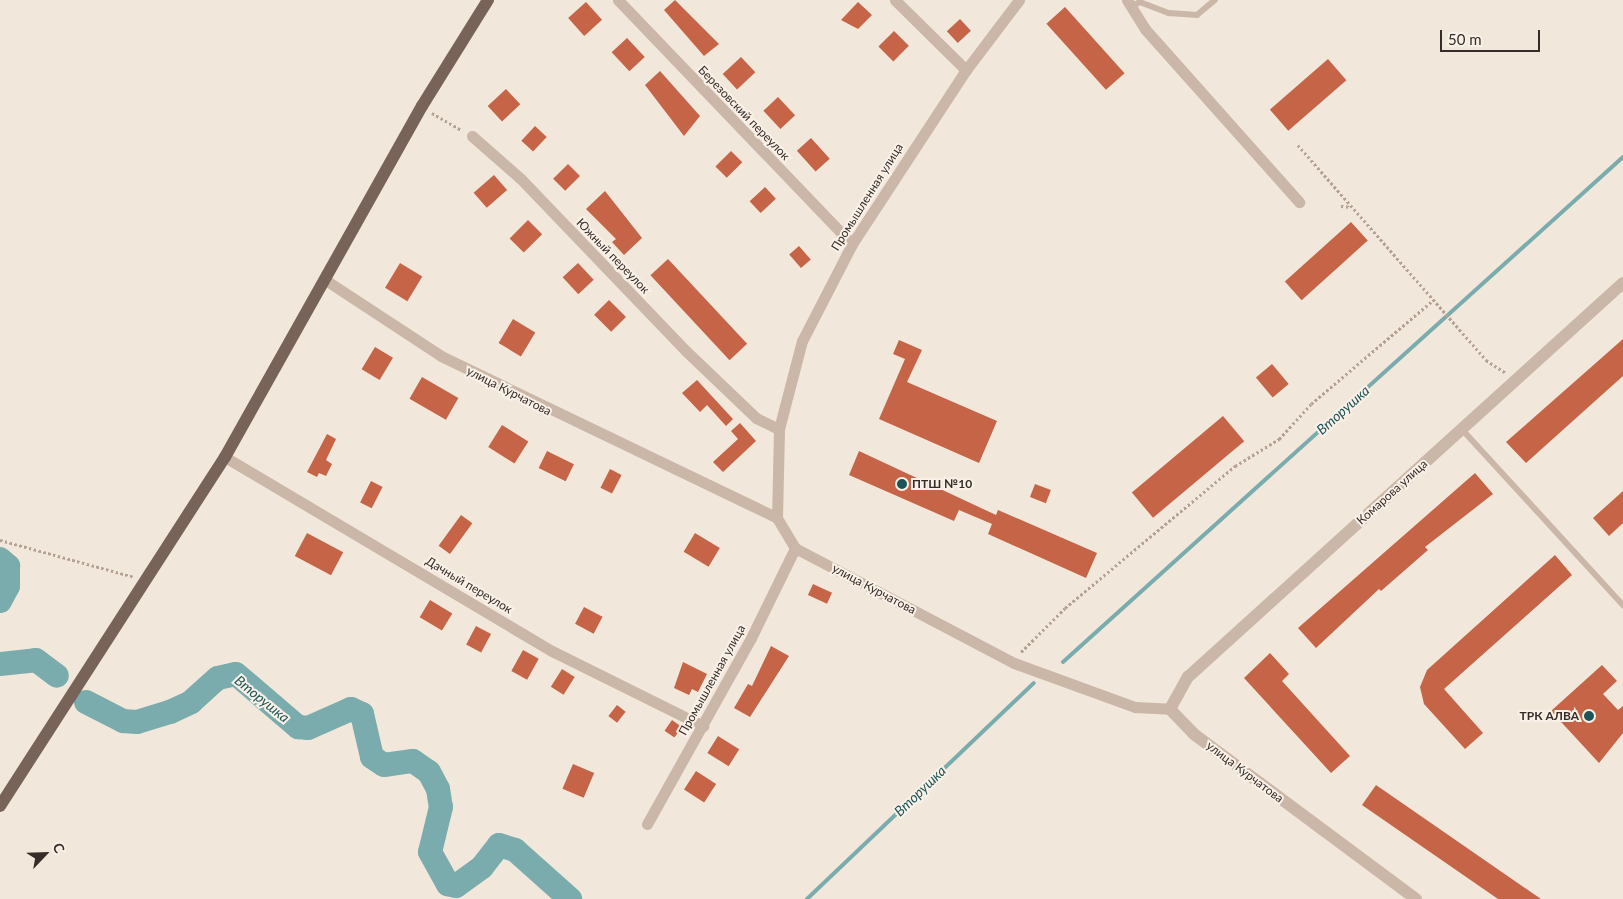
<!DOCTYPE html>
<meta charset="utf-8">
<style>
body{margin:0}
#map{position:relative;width:1623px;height:899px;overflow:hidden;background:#f2e7db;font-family:Lato,sans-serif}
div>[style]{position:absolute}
.stream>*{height:4px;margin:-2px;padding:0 2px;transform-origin:2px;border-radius:2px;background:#7aacae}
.river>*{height:24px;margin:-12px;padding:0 12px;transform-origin:12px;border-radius:12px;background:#7aacae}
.building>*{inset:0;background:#c56446;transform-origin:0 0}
.path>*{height:2.5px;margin-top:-1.25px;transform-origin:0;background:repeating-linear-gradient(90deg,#b5a191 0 2.5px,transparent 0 5px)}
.service>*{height:5.5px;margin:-2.75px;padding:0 2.75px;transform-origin:2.75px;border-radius:2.75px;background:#cab7a7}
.minor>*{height:11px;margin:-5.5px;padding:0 5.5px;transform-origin:5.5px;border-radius:5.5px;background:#cab7a7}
.tertiary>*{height:12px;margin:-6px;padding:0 6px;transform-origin:6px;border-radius:6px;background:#cab7a7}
.primary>*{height:12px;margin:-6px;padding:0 6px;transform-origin:6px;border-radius:6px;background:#786359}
.dots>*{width:14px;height:14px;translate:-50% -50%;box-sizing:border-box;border:2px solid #f9f1e7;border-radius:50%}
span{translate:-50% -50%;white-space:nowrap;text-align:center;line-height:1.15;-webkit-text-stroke:4px #f9f1e7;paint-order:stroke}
.street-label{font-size:12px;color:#362c28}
.poi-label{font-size:12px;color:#362c28;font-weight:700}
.left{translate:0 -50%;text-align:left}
.right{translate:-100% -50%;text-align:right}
.water-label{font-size:14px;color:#1d5457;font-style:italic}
.north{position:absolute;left:20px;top:829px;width:50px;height:50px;-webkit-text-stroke:4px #f9f1e7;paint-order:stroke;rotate:66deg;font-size:14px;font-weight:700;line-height:20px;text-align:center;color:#362c28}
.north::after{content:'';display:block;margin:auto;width:18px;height:22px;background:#362c28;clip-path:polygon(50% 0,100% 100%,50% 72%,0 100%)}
.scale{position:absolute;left:1440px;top:30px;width:100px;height:22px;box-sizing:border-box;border:2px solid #362c28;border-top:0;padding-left:6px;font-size:15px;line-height:18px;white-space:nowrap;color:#362c28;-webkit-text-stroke:4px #f9f1e7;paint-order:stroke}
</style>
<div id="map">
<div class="stream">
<div style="left:1063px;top:662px;width:754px;rotate:-42.04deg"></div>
<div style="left:807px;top:899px;width:313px;rotate:-43.6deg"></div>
</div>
<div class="river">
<div style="left:0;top:559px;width:11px;rotate:41deg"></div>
<div style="left:8px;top:566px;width:20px;rotate:90deg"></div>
<div style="left:8px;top:586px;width:17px;rotate:118deg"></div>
<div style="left:0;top:664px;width:36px;rotate:-6deg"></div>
<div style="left:36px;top:660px;width:26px;rotate:37deg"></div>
<div style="left:86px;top:702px;width:42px;rotate:27.2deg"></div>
<div style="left:123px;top:721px;width:14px;rotate:4deg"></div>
<div style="left:137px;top:722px;width:34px;rotate:-17deg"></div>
<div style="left:170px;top:712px;width:23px;rotate:-25deg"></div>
<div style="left:191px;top:702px;width:36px;rotate:-42deg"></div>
<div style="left:218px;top:678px;width:18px;rotate:-13deg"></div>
<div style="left:236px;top:674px;width:82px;rotate:40.5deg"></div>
<div style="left:298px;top:727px;width:10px;rotate:6deg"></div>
<div style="left:308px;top:728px;width:47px;rotate:-23.8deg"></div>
<div style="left:351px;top:709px;width:12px;rotate:24deg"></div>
<div style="left:362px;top:714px;width:44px;rotate:76.9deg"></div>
<div style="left:372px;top:757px;width:14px;rotate:34deg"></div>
<div style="left:384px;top:765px;width:29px;rotate:-8deg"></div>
<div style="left:413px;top:761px;width:19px;rotate:35deg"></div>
<div style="left:429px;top:772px;width:19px;rotate:62deg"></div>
<div style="left:438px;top:789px;width:18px;rotate:81deg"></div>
<div style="left:441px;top:807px;width:46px;rotate:103.7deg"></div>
<div style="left:430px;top:852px;width:37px;rotate:61deg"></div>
<div style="left:448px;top:884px;width:8px;rotate:14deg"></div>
<div style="left:456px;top:886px;width:32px;rotate:-36deg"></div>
<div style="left:482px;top:867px;width:28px;rotate:-52deg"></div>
<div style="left:499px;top:845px;width:17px;rotate:17deg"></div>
<div style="left:515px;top:850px;width:74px;rotate:41.7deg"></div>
</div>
<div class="building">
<div style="clip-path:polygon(675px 0,719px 44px,704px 56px,664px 10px)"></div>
<div style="left:586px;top:2px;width:24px;height:24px;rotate:48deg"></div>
<div style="clip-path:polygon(858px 2px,872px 15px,858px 29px,841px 20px)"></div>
<div style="left:1065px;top:7px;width:89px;height:25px;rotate:48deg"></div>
<div style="left:960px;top:19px;width:16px;height:18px;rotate:47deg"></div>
<div style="left:894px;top:31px;width:21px;height:22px;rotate:45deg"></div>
<div style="left:627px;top:38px;width:26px;height:21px;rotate:47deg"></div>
<div style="left:741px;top:57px;width:21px;height:25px;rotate:47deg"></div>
<div style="left:1328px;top:59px;width:28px;height:77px;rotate:49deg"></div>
<div style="clip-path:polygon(660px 71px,700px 116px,684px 136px,645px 85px)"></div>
<div style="left:506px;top:89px;width:21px;height:25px;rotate:47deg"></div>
<div style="left:778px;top:97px;width:25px;height:20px;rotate:47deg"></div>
<div style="left:535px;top:126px;width:16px;height:20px;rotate:43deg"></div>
<div style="left:811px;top:138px;width:28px;height:19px;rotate:48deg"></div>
<div style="left:731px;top:151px;width:16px;height:22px;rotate:45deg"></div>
<div style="left:568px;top:164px;width:17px;height:21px;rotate:45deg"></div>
<div style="left:494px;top:175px;width:20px;height:27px;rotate:49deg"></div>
<div style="left:765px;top:187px;width:16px;height:21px;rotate:47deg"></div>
<div style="clip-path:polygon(605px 191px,642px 238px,624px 255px,612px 242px,616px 239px,586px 209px)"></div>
<div style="left:528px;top:220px;width:20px;height:26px;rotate:45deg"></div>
<div style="left:1351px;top:222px;width:25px;height:89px;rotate:48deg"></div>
<div style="left:799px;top:246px;width:18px;height:13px;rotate:49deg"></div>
<div style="left:668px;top:259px;width:116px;height:24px;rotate:47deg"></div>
<div style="left:400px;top:263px;width:26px;height:29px;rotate:31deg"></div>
<div style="left:578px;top:263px;width:23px;height:21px;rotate:47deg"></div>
<div style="left:609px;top:300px;width:24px;height:21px;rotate:45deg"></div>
<div style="left:513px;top:319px;width:26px;height:28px;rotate:31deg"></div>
<div style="clip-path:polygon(1623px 339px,1623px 376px,1526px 463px,1506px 442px)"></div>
<div style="clip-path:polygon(899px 340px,922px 350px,907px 382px,997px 421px,979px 463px,879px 419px,905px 359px,893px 354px)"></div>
<div style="left:375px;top:347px;width:21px;height:26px;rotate:31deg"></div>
<div style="left:1272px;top:364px;width:26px;height:21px;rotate:50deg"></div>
<div style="left:422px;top:377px;width:42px;height:25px;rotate:30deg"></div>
<div style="clip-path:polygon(697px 380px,733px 419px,726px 426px,707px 405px,700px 412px,682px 393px)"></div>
<div style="left:1223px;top:416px;width:33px;height:119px;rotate:50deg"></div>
<div style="clip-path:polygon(740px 423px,756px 441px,723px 472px,713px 462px,738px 439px,731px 431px)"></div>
<div style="left:502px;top:425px;width:31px;height:26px;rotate:32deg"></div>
<div style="clip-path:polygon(327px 434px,336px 439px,326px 460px,332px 464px,326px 476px,319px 473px,317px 477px,307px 472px)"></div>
<div style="left:547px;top:451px;width:30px;height:19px;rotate:26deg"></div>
<div style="clip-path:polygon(859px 451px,996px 515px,998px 510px,1097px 553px,1086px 578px,988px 534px,992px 524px,959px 510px,954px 521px,849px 475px)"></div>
<div style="left:610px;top:469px;width:13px;height:21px;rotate:27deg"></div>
<div style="clip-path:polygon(1475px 473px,1493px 494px,1425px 547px,1428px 550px,1381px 591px,1379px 589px,1316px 648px,1298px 628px)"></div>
<div style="left:371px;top:481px;width:13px;height:24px;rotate:27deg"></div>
<div style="left:1035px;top:484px;width:17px;height:14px;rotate:21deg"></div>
<div style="clip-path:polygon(1623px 491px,1623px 523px,1609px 536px,1593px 518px)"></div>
<div style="left:461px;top:515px;width:14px;height:38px;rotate:36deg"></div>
<div style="left:307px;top:533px;width:41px;height:26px;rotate:28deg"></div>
<div style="left:695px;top:533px;width:29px;height:22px;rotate:31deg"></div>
<div style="clip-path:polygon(1555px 555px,1572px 575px,1444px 689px,1483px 733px,1465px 749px,1424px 704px,1420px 687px,1427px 670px)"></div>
<div style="left:813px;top:584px;width:21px;height:12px;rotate:25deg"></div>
<div style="left:430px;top:600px;width:26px;height:20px;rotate:31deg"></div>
<div style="left:584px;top:607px;width:21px;height:19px;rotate:28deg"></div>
<div style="left:476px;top:626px;width:17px;height:21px;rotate:28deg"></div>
<div style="clip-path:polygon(771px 646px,789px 656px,750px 717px,734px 708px,748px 684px,752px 686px)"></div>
<div style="left:523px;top:650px;width:18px;height:24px;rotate:29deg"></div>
<div style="clip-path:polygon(1270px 653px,1289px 674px,1282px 681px,1350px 756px,1331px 773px,1244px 678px)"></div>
<div style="clip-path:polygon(683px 662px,707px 674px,698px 692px,692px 689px,689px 695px,674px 688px)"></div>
<div style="clip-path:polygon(1602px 665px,1617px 681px,1603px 694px,1618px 710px,1623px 706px,1623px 733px,1599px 763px,1551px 711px)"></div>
<div style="left:562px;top:669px;width:15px;height:21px;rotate:32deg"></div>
<div style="left:617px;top:705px;width:11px;height:14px;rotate:38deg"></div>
<div style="left:672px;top:720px;width:12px;height:13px;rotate:35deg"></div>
<div style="left:718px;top:736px;width:25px;height:20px;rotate:32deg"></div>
<div style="left:573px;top:764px;width:23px;height:27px;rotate:23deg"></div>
<div style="left:696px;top:771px;width:24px;height:22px;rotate:33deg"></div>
<div style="clip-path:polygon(1376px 785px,1541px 899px,1498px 899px,1362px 805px)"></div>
</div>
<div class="path">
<div style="left:432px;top:113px;width:34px;rotate:30deg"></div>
<div style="left:1298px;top:145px;width:286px;rotate:48.8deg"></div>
<div style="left:1486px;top:360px;width:24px;rotate:33deg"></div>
<div style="left:1341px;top:206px;width:10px;rotate:6deg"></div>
<div style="left:0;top:540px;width:139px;rotate:15.4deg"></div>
<div style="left:1021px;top:652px;width:62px;rotate:-45deg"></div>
<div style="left:1065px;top:608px;width:222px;rotate:-39.9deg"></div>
<div style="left:1235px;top:466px;width:52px;rotate:-31.5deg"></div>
<div style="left:1279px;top:439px;width:47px;rotate:-47.6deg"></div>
<div style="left:1311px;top:404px;width:160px;rotate:-40.4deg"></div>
</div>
<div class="service">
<div style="left:1131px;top:7px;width:10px;rotate:-29deg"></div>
<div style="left:1140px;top:2px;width:31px;rotate:21deg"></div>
<div style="left:1169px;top:13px;width:28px;rotate:4deg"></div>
<div style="left:1197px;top:15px;width:23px;rotate:-40deg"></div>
<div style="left:1462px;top:429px;width:239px;rotate:47.5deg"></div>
</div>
<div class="minor">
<div style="left:618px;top:0;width:338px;rotate:46.2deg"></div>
<div style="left:895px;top:0;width:100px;rotate:44.6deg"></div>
<div style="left:1127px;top:0;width:34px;rotate:58deg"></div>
<div style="left:1145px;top:29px;width:232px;rotate:48.3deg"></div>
<div style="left:472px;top:136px;width:65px;rotate:41.3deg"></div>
<div style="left:521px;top:179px;width:238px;rotate:46.2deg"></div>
<div style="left:686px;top:351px;width:97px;rotate:43.7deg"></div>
<div style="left:756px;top:418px;width:25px;rotate:26deg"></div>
<div style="left:327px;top:281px;width:136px;rotate:33.3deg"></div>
<div style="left:441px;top:356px;width:373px;rotate:25.7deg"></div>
<div style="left:777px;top:518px;width:35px;rotate:59deg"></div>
<div style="left:795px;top:548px;width:247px;rotate:27.7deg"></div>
<div style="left:1014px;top:663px;width:129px;rotate:20deg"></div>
<div style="left:1135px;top:707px;width:35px;rotate:3deg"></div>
<div style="left:225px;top:457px;width:380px;rotate:30.7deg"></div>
<div style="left:552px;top:651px;width:169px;rotate:26.4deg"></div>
<div style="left:777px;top:518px;width:89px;rotate:-88.7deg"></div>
<div style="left:779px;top:429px;width:91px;rotate:-75.4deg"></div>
<div style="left:802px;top:341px;width:109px;rotate:-62.7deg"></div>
<div style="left:852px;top:244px;width:208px;rotate:-56.8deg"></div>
<div style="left:966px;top:70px;width:88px;rotate:-52.9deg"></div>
<div style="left:647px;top:824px;width:213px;rotate:-60.8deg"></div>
<div style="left:751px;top:638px;width:100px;rotate:-63.9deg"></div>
</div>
<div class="tertiary">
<div style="left:1416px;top:899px;width:277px;rotate:-143.4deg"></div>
<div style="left:1194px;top:734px;width:35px;rotate:-134deg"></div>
<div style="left:1170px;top:709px;width:37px;rotate:-61deg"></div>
<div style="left:1188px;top:677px;width:587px;rotate:-42.17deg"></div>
</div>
<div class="primary">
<div style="left:0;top:806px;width:415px;rotate:-57.2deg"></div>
<div style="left:225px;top:457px;width:403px;rotate:-60.7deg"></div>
<div style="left:422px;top:106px;width:125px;rotate:-58.1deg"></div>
</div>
<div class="dots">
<div style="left:902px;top:484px;background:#1d5457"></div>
<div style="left:1589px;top:716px;background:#1d5457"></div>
</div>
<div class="street-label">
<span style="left:744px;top:113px;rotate:46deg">Березовский переулок</span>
<span style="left:867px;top:197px;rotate:-58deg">Промышленная улица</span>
<span style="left:613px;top:256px;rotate:46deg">Южный переулок</span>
<span style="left:509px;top:391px;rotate:27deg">улица Курчатова</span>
<span style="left:1392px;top:492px;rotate:-42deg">Комарова улица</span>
<span style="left:469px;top:585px;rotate:31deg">Дачный переулок</span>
<span style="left:874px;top:589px;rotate:28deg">улица Курчатова</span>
<span style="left:712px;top:680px;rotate:-61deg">Промышленная улица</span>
<span style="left:1245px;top:772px;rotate:37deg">улица Курчатова</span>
</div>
<div class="poi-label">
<span class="left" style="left:912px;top:484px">ПТШ №10</span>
<span class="right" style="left:1579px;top:716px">ТРК АЛВА</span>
</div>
<div class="water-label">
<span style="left:1343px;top:410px;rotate:-42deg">Вторушка</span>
<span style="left:262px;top:699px;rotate:39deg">Вторушка</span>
<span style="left:920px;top:791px;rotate:-44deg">Вторушка</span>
</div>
<div class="north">С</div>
<div class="scale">50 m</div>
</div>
